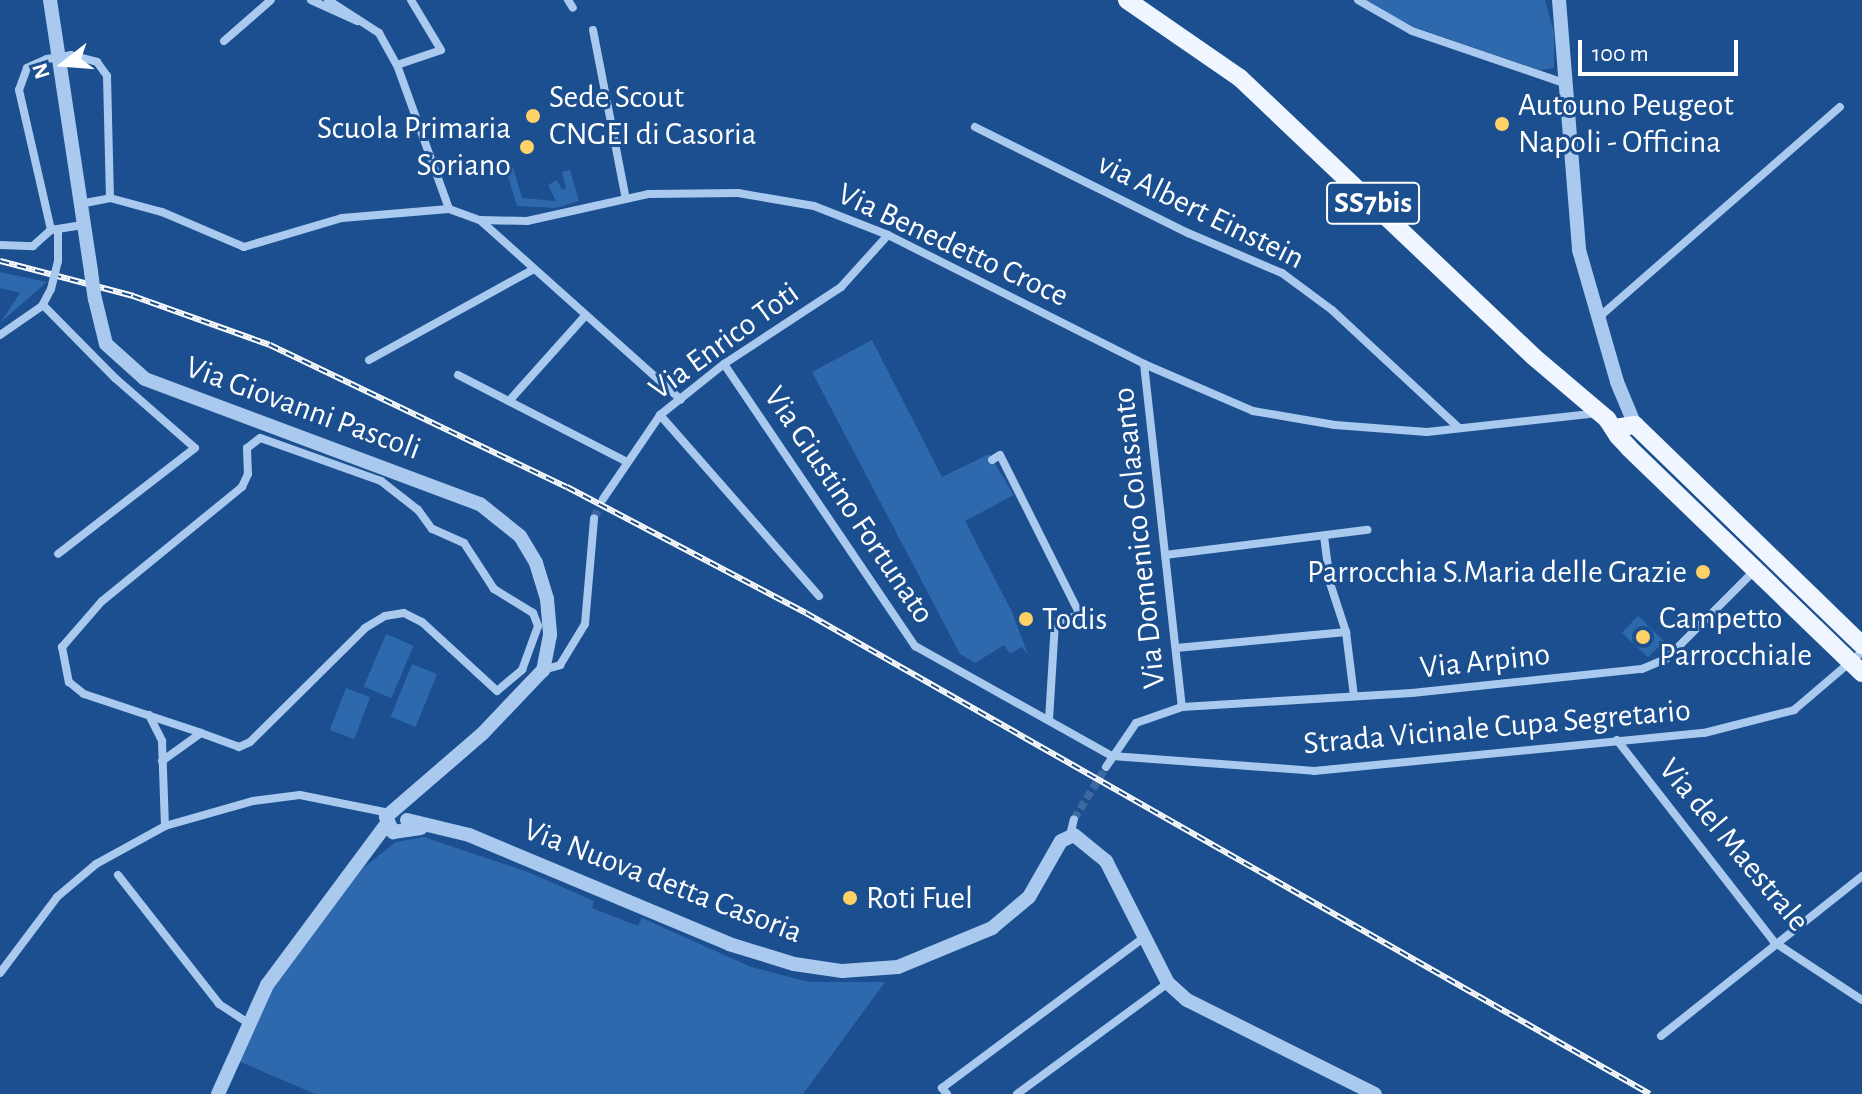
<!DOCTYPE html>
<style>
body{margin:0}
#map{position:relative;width:1862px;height:1094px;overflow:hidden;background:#1b4f8f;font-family:"Alegreya Sans",sans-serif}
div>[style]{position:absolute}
.green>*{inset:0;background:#2e69ad;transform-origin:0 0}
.minor-tunnel>*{height:8px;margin-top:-4px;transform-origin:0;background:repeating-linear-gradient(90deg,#3d69a0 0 8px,transparent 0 12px)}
.minor>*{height:8px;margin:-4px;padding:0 4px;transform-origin:4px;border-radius:4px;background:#a9c9ee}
.tertiary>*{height:14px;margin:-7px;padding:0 7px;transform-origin:7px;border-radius:7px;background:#a9c9ee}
.primary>*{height:18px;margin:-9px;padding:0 9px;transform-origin:9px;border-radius:9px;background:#f0f6ff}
.rail>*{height:6px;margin-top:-3px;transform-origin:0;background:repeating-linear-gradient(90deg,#1b4f8f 0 9px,#fff 0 18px);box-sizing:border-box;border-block:2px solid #fff}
.minor-bridge>*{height:8px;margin:-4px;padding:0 4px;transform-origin:4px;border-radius:4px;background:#a9c9ee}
.tertiary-bridge>*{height:14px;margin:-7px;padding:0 7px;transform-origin:7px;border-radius:7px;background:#a9c9ee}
.dots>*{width:22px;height:22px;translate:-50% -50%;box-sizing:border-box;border:4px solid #1b4f8f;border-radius:50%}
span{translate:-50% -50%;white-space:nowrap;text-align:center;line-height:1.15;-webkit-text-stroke:6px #1b4f8f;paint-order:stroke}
.shield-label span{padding:2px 6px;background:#1b4f8f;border:2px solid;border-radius:6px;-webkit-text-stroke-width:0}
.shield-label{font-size:30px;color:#fff;font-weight:700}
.poi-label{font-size:32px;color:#fff}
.left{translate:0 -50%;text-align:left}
.right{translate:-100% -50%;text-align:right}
.street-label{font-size:32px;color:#fff}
.north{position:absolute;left:24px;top:24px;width:80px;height:80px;-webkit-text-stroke:6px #1b4f8f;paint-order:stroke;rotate:253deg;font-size:22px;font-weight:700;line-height:32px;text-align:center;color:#fff}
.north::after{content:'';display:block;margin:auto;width:28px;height:36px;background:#fff;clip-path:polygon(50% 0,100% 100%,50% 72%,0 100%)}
.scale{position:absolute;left:1578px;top:40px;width:160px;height:36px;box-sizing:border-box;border:4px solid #fff;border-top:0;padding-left:10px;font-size:24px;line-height:28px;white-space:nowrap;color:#fff;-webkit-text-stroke:6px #1b4f8f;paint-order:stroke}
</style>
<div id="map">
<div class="green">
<div style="clip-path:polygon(1366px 0,1545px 0,1554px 32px,1554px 68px,1540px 70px,1411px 26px)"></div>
<div style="clip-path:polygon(511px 161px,522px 198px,556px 201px,548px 185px,557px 180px,562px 190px,566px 188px,562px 172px,570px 170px,579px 201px,556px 208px,517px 206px,504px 164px)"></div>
<div style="clip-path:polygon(0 272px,47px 282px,0 323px,20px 293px,0 288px)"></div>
<div style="clip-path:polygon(872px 340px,942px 477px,989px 454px,1014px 495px,965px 521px,1012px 612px,1028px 655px,1022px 647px,1010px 654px,1004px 645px,975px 663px,960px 654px,812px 372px)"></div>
<div style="left:1638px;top:616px;width:36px;height:23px;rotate:44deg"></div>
<div style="left:386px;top:634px;width:30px;height:57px;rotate:23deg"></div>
<div style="left:412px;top:664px;width:27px;height:57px;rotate:22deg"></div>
<div style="left:346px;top:688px;width:26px;height:45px;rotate:21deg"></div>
<div style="clip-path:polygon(424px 837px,528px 872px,594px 901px,592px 908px,638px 926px,642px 918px,751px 967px,809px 982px,885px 982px,803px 1094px,315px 1094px,236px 1060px,273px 988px,363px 868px,396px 842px)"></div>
</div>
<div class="minor-tunnel">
<div style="left:594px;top:518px;width:21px;rotate:-65deg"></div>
<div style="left:1074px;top:819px;width:61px;rotate:-58.4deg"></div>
</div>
<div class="minor">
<div style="left:311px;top:0;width:51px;rotate:24.5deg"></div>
<div style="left:328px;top:0;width:61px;rotate:32.9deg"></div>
<div style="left:379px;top:33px;width:37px;rotate:61deg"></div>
<div style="left:397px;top:65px;width:153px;rotate:70.1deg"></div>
<div style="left:568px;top:0;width:9px;rotate:58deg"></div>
<div style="left:1358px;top:0;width:62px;rotate:29.9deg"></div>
<div style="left:1412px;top:31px;width:164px;rotate:18.9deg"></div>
<div style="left:593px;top:30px;width:172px;rotate:79deg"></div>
<div style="left:224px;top:41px;width:62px;rotate:-41.1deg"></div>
<div style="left:71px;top:55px;width:27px;rotate:15deg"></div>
<div style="left:97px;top:62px;width:17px;rotate:54deg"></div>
<div style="left:107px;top:76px;width:122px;rotate:88.6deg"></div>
<div style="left:47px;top:59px;width:22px;rotate:156deg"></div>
<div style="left:27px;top:68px;width:23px;rotate:110deg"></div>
<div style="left:19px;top:90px;width:144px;rotate:77.1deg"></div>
<div style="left:397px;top:65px;width:46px;rotate:-18.8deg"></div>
<div style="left:441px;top:50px;width:58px;rotate:-121deg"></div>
<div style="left:975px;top:127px;width:238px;rotate:26.5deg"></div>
<div style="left:1188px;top:233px;width:102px;rotate:23.1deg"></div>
<div style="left:1282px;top:273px;width:62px;rotate:36.5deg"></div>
<div style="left:1332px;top:310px;width:173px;rotate:42.9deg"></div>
<div style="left:80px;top:204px;width:31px;rotate:-11deg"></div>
<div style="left:110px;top:198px;width:54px;rotate:15.1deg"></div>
<div style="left:162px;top:212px;width:89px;rotate:23.1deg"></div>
<div style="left:244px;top:247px;width:102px;rotate:-16.5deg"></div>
<div style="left:342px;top:218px;width:107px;rotate:-4.8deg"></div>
<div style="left:449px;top:209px;width:33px;rotate:20deg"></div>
<div style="left:480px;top:220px;width:47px;rotate:1.2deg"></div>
<div style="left:527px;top:221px;width:125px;rotate:-12.5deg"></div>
<div style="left:649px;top:194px;width:89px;rotate:-0.6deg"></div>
<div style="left:738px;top:193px;width:77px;rotate:9.7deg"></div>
<div style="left:814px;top:206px;width:79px;rotate:21.4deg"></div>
<div style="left:888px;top:235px;width:287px;rotate:26.7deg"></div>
<div style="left:1144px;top:364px;width:119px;rotate:23.3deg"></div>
<div style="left:1253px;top:411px;width:83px;rotate:9.7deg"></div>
<div style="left:1335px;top:425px;width:92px;rotate:4.4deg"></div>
<div style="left:1427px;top:432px;width:172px;rotate:-6.3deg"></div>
<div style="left:481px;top:221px;width:268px;rotate:41.8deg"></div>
<div style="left:51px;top:230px;width:32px;rotate:-9deg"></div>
<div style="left:0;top:245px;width:33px;rotate:2deg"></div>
<div style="left:33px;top:246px;width:24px;rotate:-42deg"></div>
<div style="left:58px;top:261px;width:32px;rotate:-90deg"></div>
<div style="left:43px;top:305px;width:103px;rotate:45.4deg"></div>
<div style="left:115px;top:378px;width:106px;rotate:41.2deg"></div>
<div style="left:195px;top:448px;width:173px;rotate:142.3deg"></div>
<div style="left:1598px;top:318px;width:321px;rotate:-41.1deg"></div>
<div style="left:0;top:335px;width:51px;rotate:-34.6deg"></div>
<div style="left:42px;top:306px;width:19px;rotate:-62deg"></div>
<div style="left:369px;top:360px;width:188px;rotate:-28.9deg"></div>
<div style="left:724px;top:364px;width:341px;rotate:55.9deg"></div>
<div style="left:915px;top:646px;width:226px;rotate:29.2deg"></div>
<div style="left:1112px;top:756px;width:203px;rotate:4.2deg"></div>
<div style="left:1314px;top:771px;width:392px;rotate:-5.6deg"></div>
<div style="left:1704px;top:733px;width:93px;rotate:-14.3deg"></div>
<div style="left:1794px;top:710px;width:89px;rotate:-40.5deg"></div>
<div style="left:1144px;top:364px;width:345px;rotate:83.7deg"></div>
<div style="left:458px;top:375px;width:188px;rotate:27.2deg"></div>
<div style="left:509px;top:401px;width:115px;rotate:-48.2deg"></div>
<div style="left:660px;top:415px;width:241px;rotate:48.7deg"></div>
<div style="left:992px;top:460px;width:9px;rotate:-32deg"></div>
<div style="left:1000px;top:455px;width:179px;rotate:63.4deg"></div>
<div style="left:1080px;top:615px;width:26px;rotate:164deg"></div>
<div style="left:1055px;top:622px;width:98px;rotate:93.5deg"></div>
<div style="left:603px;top:499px;width:102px;rotate:-55.8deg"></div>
<div style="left:660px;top:415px;width:82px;rotate:-38.6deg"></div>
<div style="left:724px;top:364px;width:140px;rotate:-33.3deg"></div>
<div style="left:841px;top:287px;width:70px;rotate:-47.9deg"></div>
<div style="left:1324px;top:536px;width:47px;rotate:82.7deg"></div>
<div style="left:1330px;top:583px;width:52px;rotate:71.9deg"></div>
<div style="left:1346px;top:632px;width:64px;rotate:82.9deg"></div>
<div style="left:1165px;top:555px;width:204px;rotate:-7.1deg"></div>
<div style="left:1176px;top:648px;width:171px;rotate:-5.4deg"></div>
<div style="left:543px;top:670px;width:18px;rotate:-16deg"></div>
<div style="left:560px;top:665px;width:48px;rotate:-58.6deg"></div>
<div style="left:585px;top:624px;width:106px;rotate:-85.1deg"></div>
<div style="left:149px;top:715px;width:29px;rotate:63deg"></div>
<div style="left:162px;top:741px;width:85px;rotate:88deg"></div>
<div style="left:1617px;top:740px;width:256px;rotate:52.1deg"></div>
<div style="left:1774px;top:942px;width:105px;rotate:33.4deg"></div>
<div style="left:162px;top:761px;width:48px;rotate:-35.7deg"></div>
<div style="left:201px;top:733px;width:40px;rotate:20.2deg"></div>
<div style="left:239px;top:747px;width:12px;rotate:-24deg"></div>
<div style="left:250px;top:742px;width:162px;rotate:-44.7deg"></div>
<div style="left:365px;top:628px;width:23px;rotate:-31deg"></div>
<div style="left:385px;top:616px;width:19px;rotate:-9deg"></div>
<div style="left:404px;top:613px;width:20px;rotate:27deg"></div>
<div style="left:422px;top:622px;width:102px;rotate:42.6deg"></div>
<div style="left:497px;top:691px;width:33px;rotate:-40deg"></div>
<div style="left:522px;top:670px;width:47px;rotate:-70deg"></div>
<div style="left:538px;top:626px;width:14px;rotate:-111deg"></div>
<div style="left:533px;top:613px;width:46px;rotate:-148.4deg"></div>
<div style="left:494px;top:589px;width:55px;rotate:-123.1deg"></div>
<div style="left:464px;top:543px;width:35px;rotate:-156deg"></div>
<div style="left:432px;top:529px;width:24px;rotate:-126deg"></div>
<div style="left:418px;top:510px;width:47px;rotate:-141.9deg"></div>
<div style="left:381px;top:481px;width:128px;rotate:-160.4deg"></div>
<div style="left:260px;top:438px;width:16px;rotate:142deg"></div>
<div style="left:247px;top:448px;width:26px;rotate:88deg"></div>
<div style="left:248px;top:474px;width:14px;rotate:115deg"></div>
<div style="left:242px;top:487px;width:181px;rotate:140.8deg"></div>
<div style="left:102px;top:601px;width:61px;rotate:131deg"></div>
<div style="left:62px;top:647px;width:36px;rotate:79deg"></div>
<div style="left:69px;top:682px;width:19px;rotate:39deg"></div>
<div style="left:84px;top:694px;width:123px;rotate:18.4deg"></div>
<div style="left:1106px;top:767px;width:53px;rotate:-55.7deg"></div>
<div style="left:1136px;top:723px;width:49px;rotate:-19.2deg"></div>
<div style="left:1182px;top:707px;width:230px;rotate:-3.5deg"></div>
<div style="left:1412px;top:693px;width:231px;rotate:-6deg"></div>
<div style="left:1642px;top:669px;width:26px;rotate:-23deg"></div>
<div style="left:1666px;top:659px;width:124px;rotate:-45deg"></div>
<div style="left:1070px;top:835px;width:16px;rotate:-76deg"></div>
<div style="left:118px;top:875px;width:164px;rotate:51.9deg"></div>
<div style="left:219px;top:1004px;width:35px;rotate:33deg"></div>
<div style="left:0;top:973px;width:95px;rotate:-53.1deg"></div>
<div style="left:57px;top:897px;width:51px;rotate:-40.2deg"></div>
<div style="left:96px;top:864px;width:79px;rotate:-28.8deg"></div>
<div style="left:165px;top:826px;width:91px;rotate:-15.9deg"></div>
<div style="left:253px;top:801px;width:47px;rotate:-7.3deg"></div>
<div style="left:300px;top:795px;width:91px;rotate:11.4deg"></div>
<div style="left:1661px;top:1036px;width:257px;rotate:-38.5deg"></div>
<div style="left:947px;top:1094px;width:8px;rotate:-130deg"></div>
<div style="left:942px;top:1088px;width:251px;rotate:-36.7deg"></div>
<div style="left:1017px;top:1094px;width:187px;rotate:-36.3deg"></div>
</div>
<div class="tertiary">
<div style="left:50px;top:0;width:275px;rotate:81.4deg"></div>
<div style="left:1559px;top:0;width:251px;rotate:85.4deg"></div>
<div style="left:1579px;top:250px;width:137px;rotate:73.9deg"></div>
<div style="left:1617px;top:382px;width:47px;rotate:67.3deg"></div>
<div style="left:95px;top:299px;width:46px;rotate:76.3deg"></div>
<div style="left:106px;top:344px;width:52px;rotate:41.9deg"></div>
<div style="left:145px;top:379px;width:358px;rotate:20.5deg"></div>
<div style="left:480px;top:504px;width:51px;rotate:38.7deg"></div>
<div style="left:520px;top:536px;width:31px;rotate:59deg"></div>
<div style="left:536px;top:563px;width:38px;rotate:73deg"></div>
<div style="left:547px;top:599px;width:36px;rotate:85deg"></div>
<div style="left:550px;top:635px;width:36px;rotate:101deg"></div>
<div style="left:543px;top:670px;width:88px;rotate:133.6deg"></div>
<div style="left:482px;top:734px;width:127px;rotate:139.2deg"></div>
<div style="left:386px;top:817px;width:17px;rotate:65deg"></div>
<div style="left:393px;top:832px;width:28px;rotate:-8deg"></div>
<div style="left:407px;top:820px;width:64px;rotate:13.6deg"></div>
<div style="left:469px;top:835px;width:282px;rotate:22.7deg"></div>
<div style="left:729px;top:944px;width:68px;rotate:17.1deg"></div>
<div style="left:794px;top:964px;width:49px;rotate:8.3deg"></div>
<div style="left:842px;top:971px;width:56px;rotate:-4.1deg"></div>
<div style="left:898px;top:967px;width:102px;rotate:-22.5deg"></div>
<div style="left:992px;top:928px;width:48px;rotate:-40deg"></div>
<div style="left:1029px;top:897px;width:64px;rotate:-60.3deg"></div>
<div style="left:1061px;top:841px;width:14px;rotate:-25deg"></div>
<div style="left:1074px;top:835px;width:41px;rotate:39.1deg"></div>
<div style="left:1106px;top:861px;width:137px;rotate:63.1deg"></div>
<div style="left:1168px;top:983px;width:25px;rotate:42deg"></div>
<div style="left:1187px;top:1000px;width:210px;rotate:26.6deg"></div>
<div style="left:218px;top:1094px;width:120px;rotate:-65.8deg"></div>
<div style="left:267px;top:985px;width:199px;rotate:-53.4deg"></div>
</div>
<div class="primary">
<div style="left:1127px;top:0;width:137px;rotate:34.6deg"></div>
<div style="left:1240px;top:78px;width:405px;rotate:43.5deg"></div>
<div style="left:1534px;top:357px;width:96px;rotate:40.3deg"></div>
<div style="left:1607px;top:419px;width:20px;rotate:57deg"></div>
<div style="left:1862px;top:645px;width:316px;rotate:-135.9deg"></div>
<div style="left:1635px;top:425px;width:14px;rotate:172deg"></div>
<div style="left:1621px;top:427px;width:9px;rotate:108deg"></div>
<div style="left:1618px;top:436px;width:16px;rotate:47deg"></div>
<div style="left:1629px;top:448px;width:324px;rotate:44deg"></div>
</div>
<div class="rail">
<div style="left:0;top:261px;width:138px;rotate:14.7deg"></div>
<div style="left:133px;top:296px;width:145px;rotate:19.7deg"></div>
<div style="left:270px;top:345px;width:329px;rotate:25.6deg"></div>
<div style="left:567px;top:487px;width:270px;rotate:27.8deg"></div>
<div style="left:806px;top:613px;width:971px;rotate:29.68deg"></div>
</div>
<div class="minor-bridge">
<div style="left:47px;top:59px;width:24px;rotate:-9deg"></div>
<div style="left:51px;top:289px;width:29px;rotate:-76deg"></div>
</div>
<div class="tertiary-bridge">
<div style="left:91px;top:272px;width:27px;rotate:82deg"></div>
</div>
<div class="dots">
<div style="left:533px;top:116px;background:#ffd166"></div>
<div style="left:1502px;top:124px;background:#ffd166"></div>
<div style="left:527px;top:147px;background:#ffd166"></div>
<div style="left:1703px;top:572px;background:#ffd166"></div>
<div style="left:1026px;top:619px;background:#ffd166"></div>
<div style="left:1643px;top:637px;background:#ffd166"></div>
<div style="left:850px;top:898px;background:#ffd166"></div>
</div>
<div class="shield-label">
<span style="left:1373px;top:203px">SS7bis</span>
</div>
<div class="poi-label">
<span class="left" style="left:549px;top:116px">Sede Scout<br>CNGEI di Casoria</span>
<span class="left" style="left:1518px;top:124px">Autouno Peugeot<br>Napoli - Officina</span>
<span class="right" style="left:511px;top:147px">Scuola Primaria<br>Soriano</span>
<span class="right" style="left:1687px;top:572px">Parrocchia S.Maria delle Grazie</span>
<span class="left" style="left:1042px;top:619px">Todis</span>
<span class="left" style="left:1659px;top:637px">Campetto<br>Parrocchiale</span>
<span class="left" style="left:866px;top:898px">Roti Fuel</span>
</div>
<div class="street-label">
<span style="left:1201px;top:211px;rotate:26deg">via Albert Einstein</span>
<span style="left:953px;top:245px;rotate:25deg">Via Benedetto Croce</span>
<span style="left:724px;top:341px;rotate:-36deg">Via Enrico Toti</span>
<span style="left:303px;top:408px;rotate:20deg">Via Giovanni Pascoli</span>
<span style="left:849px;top:505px;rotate:56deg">Via Giustino Fortunato</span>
<span style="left:1139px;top:538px;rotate:-96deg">Via Domenico Colasanto</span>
<span style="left:1485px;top:661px;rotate:-6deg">Via Arpino</span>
<span style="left:1497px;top:727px;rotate:-5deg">Strada Vicinale Cupa Segretario</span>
<span style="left:1734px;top:845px;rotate:50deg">Via del Maestrale</span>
<span style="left:663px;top:881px;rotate:21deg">Via Nuova detta Casoria</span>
</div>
<div class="north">N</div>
<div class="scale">100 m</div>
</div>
